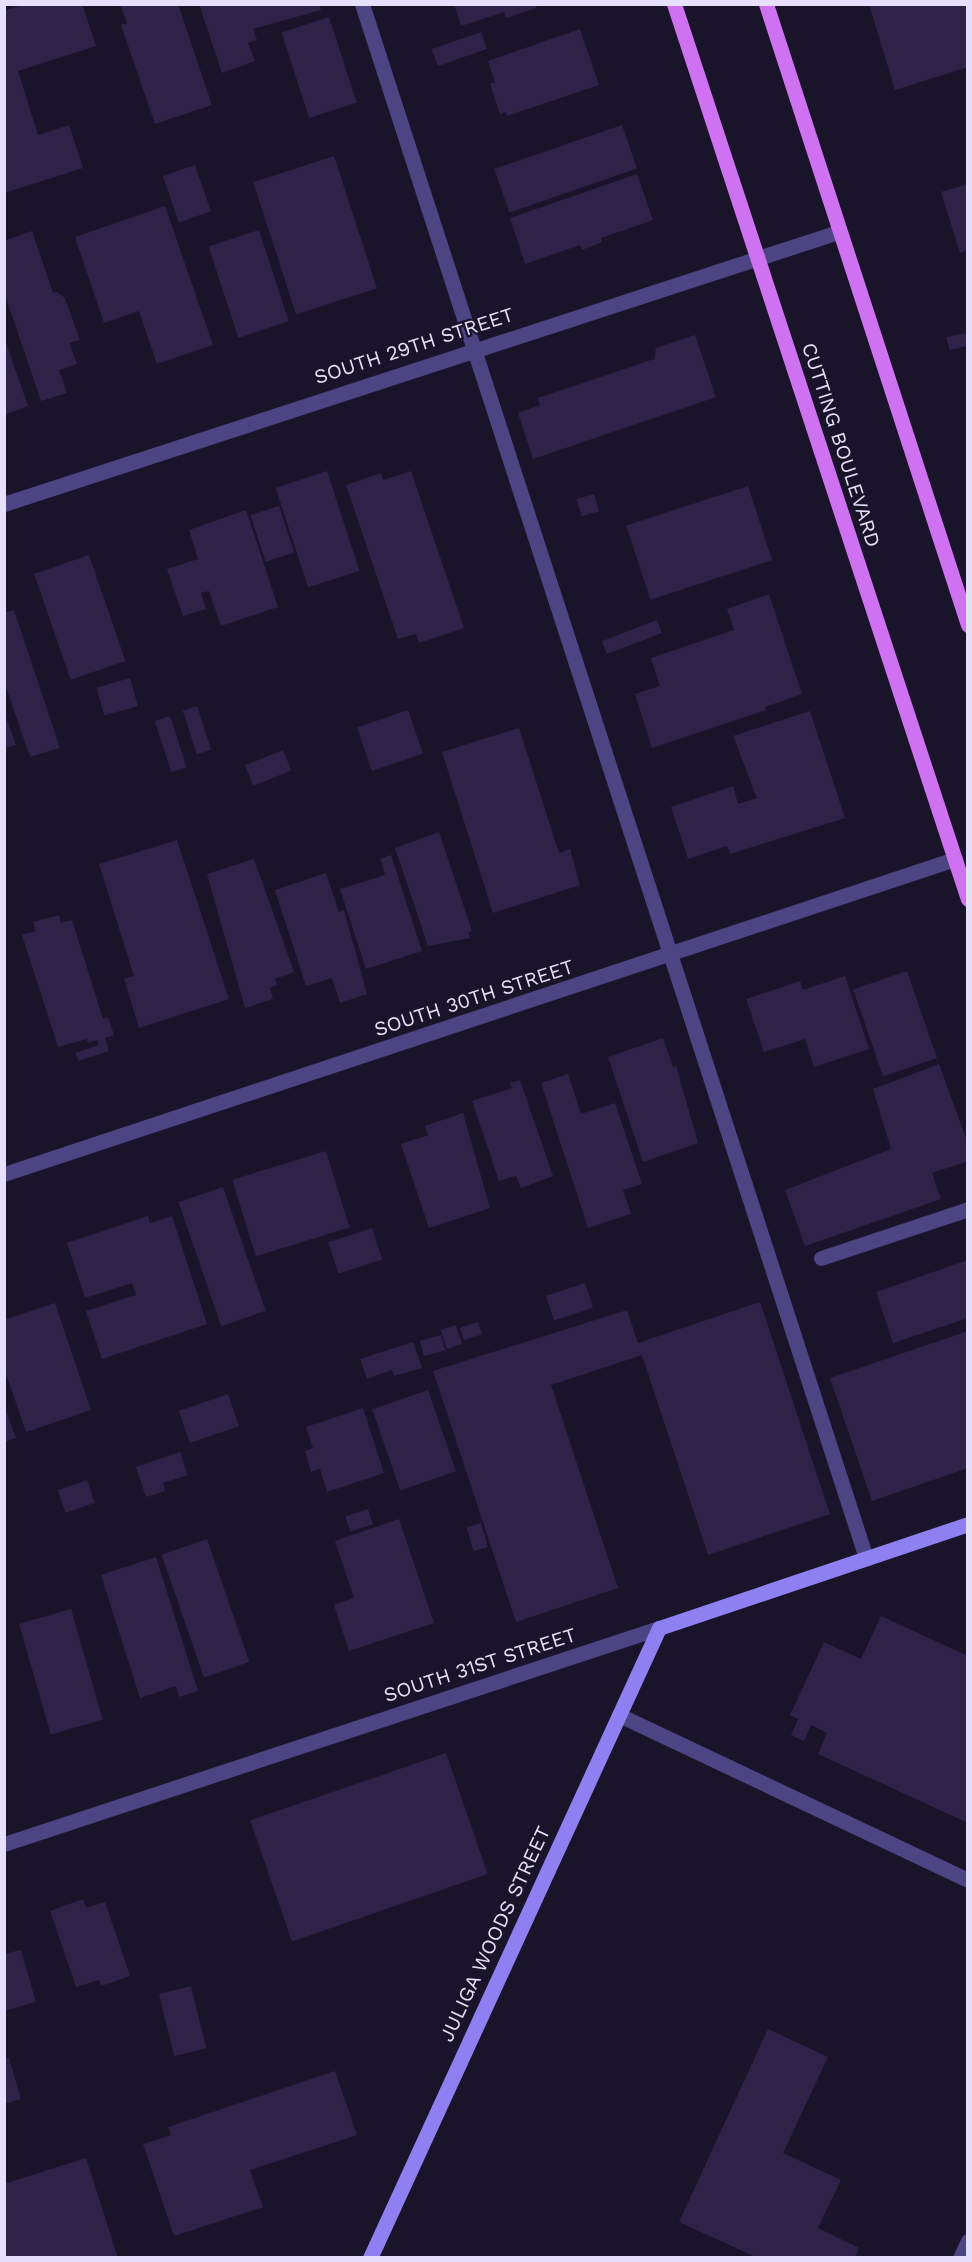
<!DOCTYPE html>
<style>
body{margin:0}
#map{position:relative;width:972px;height:2262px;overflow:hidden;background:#1a142a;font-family:"Work Sans",sans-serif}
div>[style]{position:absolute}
.building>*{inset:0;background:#2e2249;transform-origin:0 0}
.lane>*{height:15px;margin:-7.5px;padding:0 7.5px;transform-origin:7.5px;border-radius:7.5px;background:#4d4484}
.street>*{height:15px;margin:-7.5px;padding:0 7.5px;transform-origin:7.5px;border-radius:7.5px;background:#4d4484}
.secondary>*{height:15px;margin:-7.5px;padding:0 7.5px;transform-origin:7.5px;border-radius:7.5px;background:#8f80f2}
.primary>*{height:15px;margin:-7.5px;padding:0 7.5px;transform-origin:7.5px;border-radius:7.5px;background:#cf72f1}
span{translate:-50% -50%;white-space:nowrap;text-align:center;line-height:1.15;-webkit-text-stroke:4.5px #1a142a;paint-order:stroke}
.street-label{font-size:20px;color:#e6e0fc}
.frame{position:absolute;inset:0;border:6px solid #e6e0fc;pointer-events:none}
</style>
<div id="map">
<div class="building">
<div style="clip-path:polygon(25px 4px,82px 4px,96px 46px,18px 71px,38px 135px,69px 125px,83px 168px,4px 193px,4px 11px)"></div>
<div style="clip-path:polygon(120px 4px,178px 4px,212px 105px,155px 124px,121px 25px,127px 23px)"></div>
<div style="clip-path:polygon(199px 4px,319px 4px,321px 10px,253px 29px,257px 40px,248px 43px,255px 61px,222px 73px)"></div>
<div style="clip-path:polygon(454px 4px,535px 4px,536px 8px,506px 18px,504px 12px,461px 26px)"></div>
<div style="clip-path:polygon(869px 4px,968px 4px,968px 67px,895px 90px)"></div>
<div style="left:329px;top:17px;width:90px;height:50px;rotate:72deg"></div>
<div style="clip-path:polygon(580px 29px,599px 85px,507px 116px,505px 112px,500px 114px,490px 84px,495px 82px,488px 61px)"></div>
<div style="left:481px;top:32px;width:18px;height:52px;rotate:71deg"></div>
<div style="left:622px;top:125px;width:46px;height:135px;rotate:71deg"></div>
<div style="left:334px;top:156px;width:139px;height:85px;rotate:72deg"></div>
<div style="left:195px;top:165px;width:49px;height:34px;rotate:71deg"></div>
<div style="clip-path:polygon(637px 174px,653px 220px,601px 238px,602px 242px,582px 250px,580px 245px,525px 264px,510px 218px)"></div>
<div style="clip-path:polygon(968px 184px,968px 250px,960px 253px,941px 192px)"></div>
<div style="clip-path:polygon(165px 206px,213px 345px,157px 364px,139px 311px,104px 323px,75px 237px)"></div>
<div style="left:259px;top:230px;width:96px;height:53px;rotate:72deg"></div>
<div style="clip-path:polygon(32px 231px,53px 293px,57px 292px,65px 298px,80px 340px,69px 343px,77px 364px,59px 370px,67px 393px,41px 401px,4px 292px,4px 241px)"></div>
<div style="left:965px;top:333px;width:13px;height:19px;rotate:77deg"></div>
<div style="clip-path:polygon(695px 335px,716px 397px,533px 459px,518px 413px,540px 405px,538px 398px,654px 359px,656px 348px)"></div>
<div style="clip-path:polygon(4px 337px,28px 406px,4px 415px)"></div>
<div style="left:327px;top:471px;width:105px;height:54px;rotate:72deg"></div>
<div style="clip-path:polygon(411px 471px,464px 628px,419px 643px,416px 634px,398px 639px,346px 485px,381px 473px,383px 480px)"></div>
<div style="left:748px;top:486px;width:78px;height:128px;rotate:72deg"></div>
<div style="left:594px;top:494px;width:18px;height:18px;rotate:74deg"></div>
<div style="left:279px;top:506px;width:49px;height:30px;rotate:72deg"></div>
<div style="clip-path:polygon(246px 510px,278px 607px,221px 626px,209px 591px,201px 593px,206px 609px,183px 616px,167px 569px,198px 559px,189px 530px)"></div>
<div style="left:89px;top:555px;width:112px;height:58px;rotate:71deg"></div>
<div style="clip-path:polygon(769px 594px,802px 694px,765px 707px,766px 710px,652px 748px,635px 694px,660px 686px,651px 658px,734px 630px,727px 609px)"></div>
<div style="clip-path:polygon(14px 610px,60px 748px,30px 757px,4px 681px,4px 613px)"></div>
<div style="left:657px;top:620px;width:14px;height:59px;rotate:69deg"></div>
<div style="left:130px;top:678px;width:29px;height:35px;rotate:74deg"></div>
<div style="left:197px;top:706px;width:46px;height:15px;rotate:72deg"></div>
<div style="left:408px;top:710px;width:46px;height:54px;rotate:71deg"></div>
<div style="clip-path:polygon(810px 711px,845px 818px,730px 854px,727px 846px,688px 859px,671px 807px,733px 786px,738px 804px,757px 798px,733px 736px)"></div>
<div style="clip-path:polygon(4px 712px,16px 745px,4px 748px)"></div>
<div style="left:170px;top:716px;width:54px;height:16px;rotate:72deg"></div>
<div style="clip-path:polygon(519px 728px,559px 853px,570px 849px,580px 885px,493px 913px,442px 752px)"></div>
<div style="left:283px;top:750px;width:22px;height:41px;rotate:68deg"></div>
<div style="clip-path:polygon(439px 832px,472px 931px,468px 932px,470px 938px,428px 946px,395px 848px)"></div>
<div style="clip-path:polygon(177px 840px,229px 999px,139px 1028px,124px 979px,134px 976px,99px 864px)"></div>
<div style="clip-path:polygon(391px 855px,422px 951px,366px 969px,340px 889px,385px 875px,380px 859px)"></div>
<div style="clip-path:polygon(254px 859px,294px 972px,275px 979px,277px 985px,270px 988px,273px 999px,245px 1008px,207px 874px)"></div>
<div style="clip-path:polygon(326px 873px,339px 912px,344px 910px,367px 994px,340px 1003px,332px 978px,306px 986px,275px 890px)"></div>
<div style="clip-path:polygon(59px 915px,61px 923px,72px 920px,103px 1019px,108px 1017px,114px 1035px,105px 1038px,109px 1051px,78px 1061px,75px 1053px,99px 1045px,97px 1040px,88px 1043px,87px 1039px,58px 1047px,22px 935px,36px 931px,33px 922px)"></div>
<div style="left:907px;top:971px;width:92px;height:57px;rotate:71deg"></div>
<div style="clip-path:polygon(845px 976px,869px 1049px,814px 1067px,805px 1039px,764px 1052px,746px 999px,800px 981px,803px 990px)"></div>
<div style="clip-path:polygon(663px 1038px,673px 1067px,676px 1066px,698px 1143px,643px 1162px,608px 1057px)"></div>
<div style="clip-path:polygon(939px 1064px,968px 1144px,968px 1161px,932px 1173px,941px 1199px,805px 1246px,785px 1190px,891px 1149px,873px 1089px)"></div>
<div style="clip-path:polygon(568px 1074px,581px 1114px,615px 1103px,642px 1184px,623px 1190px,631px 1214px,588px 1228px,541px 1083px)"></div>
<div style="clip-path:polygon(520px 1080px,553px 1176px,521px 1188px,516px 1176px,499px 1181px,472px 1101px,512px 1088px,510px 1083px)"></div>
<div style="clip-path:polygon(463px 1113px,490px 1208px,429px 1228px,401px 1144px,428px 1135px,425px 1126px)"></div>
<div style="left:326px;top:1151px;width:80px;height:98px;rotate:73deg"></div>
<div style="left:223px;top:1187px;width:131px;height:47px;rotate:71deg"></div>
<div style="clip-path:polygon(148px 1216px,150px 1223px,172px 1216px,207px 1324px,102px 1359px,86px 1311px,136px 1295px,132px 1283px,85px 1298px,67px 1243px)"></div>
<div style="left:372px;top:1228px;width:33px;height:46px;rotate:72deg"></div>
<div style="clip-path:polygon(968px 1260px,968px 1318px,893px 1343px,876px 1292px)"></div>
<div style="left:585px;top:1283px;width:26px;height:41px;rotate:72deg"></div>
<div style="clip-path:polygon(760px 1302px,830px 1514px,708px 1555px,642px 1355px,551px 1385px,618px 1588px,516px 1622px,433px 1371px,627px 1310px,638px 1343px)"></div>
<div style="clip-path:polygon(55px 1303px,91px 1410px,26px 1432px,4px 1368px,4px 1320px)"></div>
<div style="left:478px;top:1322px;width:13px;height:19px;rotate:72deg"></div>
<div style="left:456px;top:1325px;width:20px;height:16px;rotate:72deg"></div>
<div style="clip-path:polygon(968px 1331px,968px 1468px,872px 1501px,830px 1378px)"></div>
<div style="left:441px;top:1335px;width:16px;height:22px;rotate:75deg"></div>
<div style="clip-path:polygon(413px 1342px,422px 1368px,394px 1376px,392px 1370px,367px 1379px,360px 1359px)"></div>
<div style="left:428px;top:1390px;width:86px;height:59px;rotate:71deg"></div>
<div style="left:228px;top:1394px;width:34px;height:52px;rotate:71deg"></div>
<div style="clip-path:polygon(4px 1406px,16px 1438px,4px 1442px)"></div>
<div style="clip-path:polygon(363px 1408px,384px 1473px,327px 1492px,320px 1469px,311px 1472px,305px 1451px,313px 1448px,306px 1427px)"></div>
<div style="clip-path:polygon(180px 1452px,188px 1475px,163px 1483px,165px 1491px,146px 1497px,136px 1467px)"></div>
<div style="left:87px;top:1480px;width:24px;height:31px;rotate:71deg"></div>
<div style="left:368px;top:1509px;width:16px;height:24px;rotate:72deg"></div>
<div style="clip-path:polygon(399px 1519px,434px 1623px,349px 1651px,334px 1605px,354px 1598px,335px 1541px)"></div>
<div style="left:481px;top:1523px;width:25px;height:15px;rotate:74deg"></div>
<div style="left:207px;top:1539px;width:130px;height:48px;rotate:71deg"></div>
<div style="clip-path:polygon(156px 1557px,198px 1691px,179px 1697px,176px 1686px,140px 1698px,101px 1575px)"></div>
<div style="left:71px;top:1609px;width:115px;height:54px;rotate:74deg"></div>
<div style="clip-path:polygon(881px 1616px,968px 1656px,968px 1823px,818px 1754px,827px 1733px,811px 1725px,804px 1741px,791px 1735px,798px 1719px,790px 1715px,824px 1642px,861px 1659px)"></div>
<div style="left:446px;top:1753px;width:128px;height:207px;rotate:71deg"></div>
<div style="clip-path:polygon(83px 1899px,86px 1908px,105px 1902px,130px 1976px,101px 1986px,99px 1980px,76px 1987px,50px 1911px)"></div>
<div style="clip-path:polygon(21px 1950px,36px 2002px,4px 2011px,4px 1954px)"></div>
<div style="left:191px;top:1986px;width:64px;height:33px;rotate:76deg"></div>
<div style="clip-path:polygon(768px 2029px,828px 2057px,783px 2153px,841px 2180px,818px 2228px,859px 2248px,855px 2258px,758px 2258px,679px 2222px)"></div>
<div style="clip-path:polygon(9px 2058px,21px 2099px,4px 2104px,4px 2059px)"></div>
<div style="clip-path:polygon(335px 2071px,357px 2135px,250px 2170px,263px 2207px,174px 2236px,143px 2144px,171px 2135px,168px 2127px)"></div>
<div style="clip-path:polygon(86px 2158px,118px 2258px,4px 2258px,4px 2184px)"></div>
</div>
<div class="lane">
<div style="left:362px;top:4px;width:1634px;rotate:72.03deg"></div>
<div style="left:821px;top:1258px;width:155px;rotate:-18.4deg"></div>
<div style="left:619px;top:1715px;width:386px;rotate:25.3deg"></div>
</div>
<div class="street">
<div style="left:4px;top:504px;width:877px;rotate:-18.06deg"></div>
<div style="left:4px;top:1174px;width:1002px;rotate:-18.33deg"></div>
<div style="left:4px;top:1844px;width:690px;rotate:-18.25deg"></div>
<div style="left:960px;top:2258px;width:19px;rotate:-65deg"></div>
</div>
<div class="secondary">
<div style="left:370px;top:2258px;width:693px;rotate:-65.36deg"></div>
<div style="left:659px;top:1628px;width:326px;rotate:-18.6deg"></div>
</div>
<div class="primary">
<div style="left:674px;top:4px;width:942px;rotate:71.82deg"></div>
<div style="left:766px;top:4px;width:653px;rotate:71.98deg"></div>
</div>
<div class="street-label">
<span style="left:414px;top:346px;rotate:-18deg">SOUTH 29TH STREET</span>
<span style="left:841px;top:445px;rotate:72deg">CUTTING BOULEVARD</span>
<span style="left:474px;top:998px;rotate:-18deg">SOUTH 30TH STREET</span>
<span style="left:480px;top:1665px;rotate:-18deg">SOUTH 31ST STREET</span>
<span style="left:495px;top:1934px;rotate:-65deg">JULIGA WOODS STREET</span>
</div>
<div class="frame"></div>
</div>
